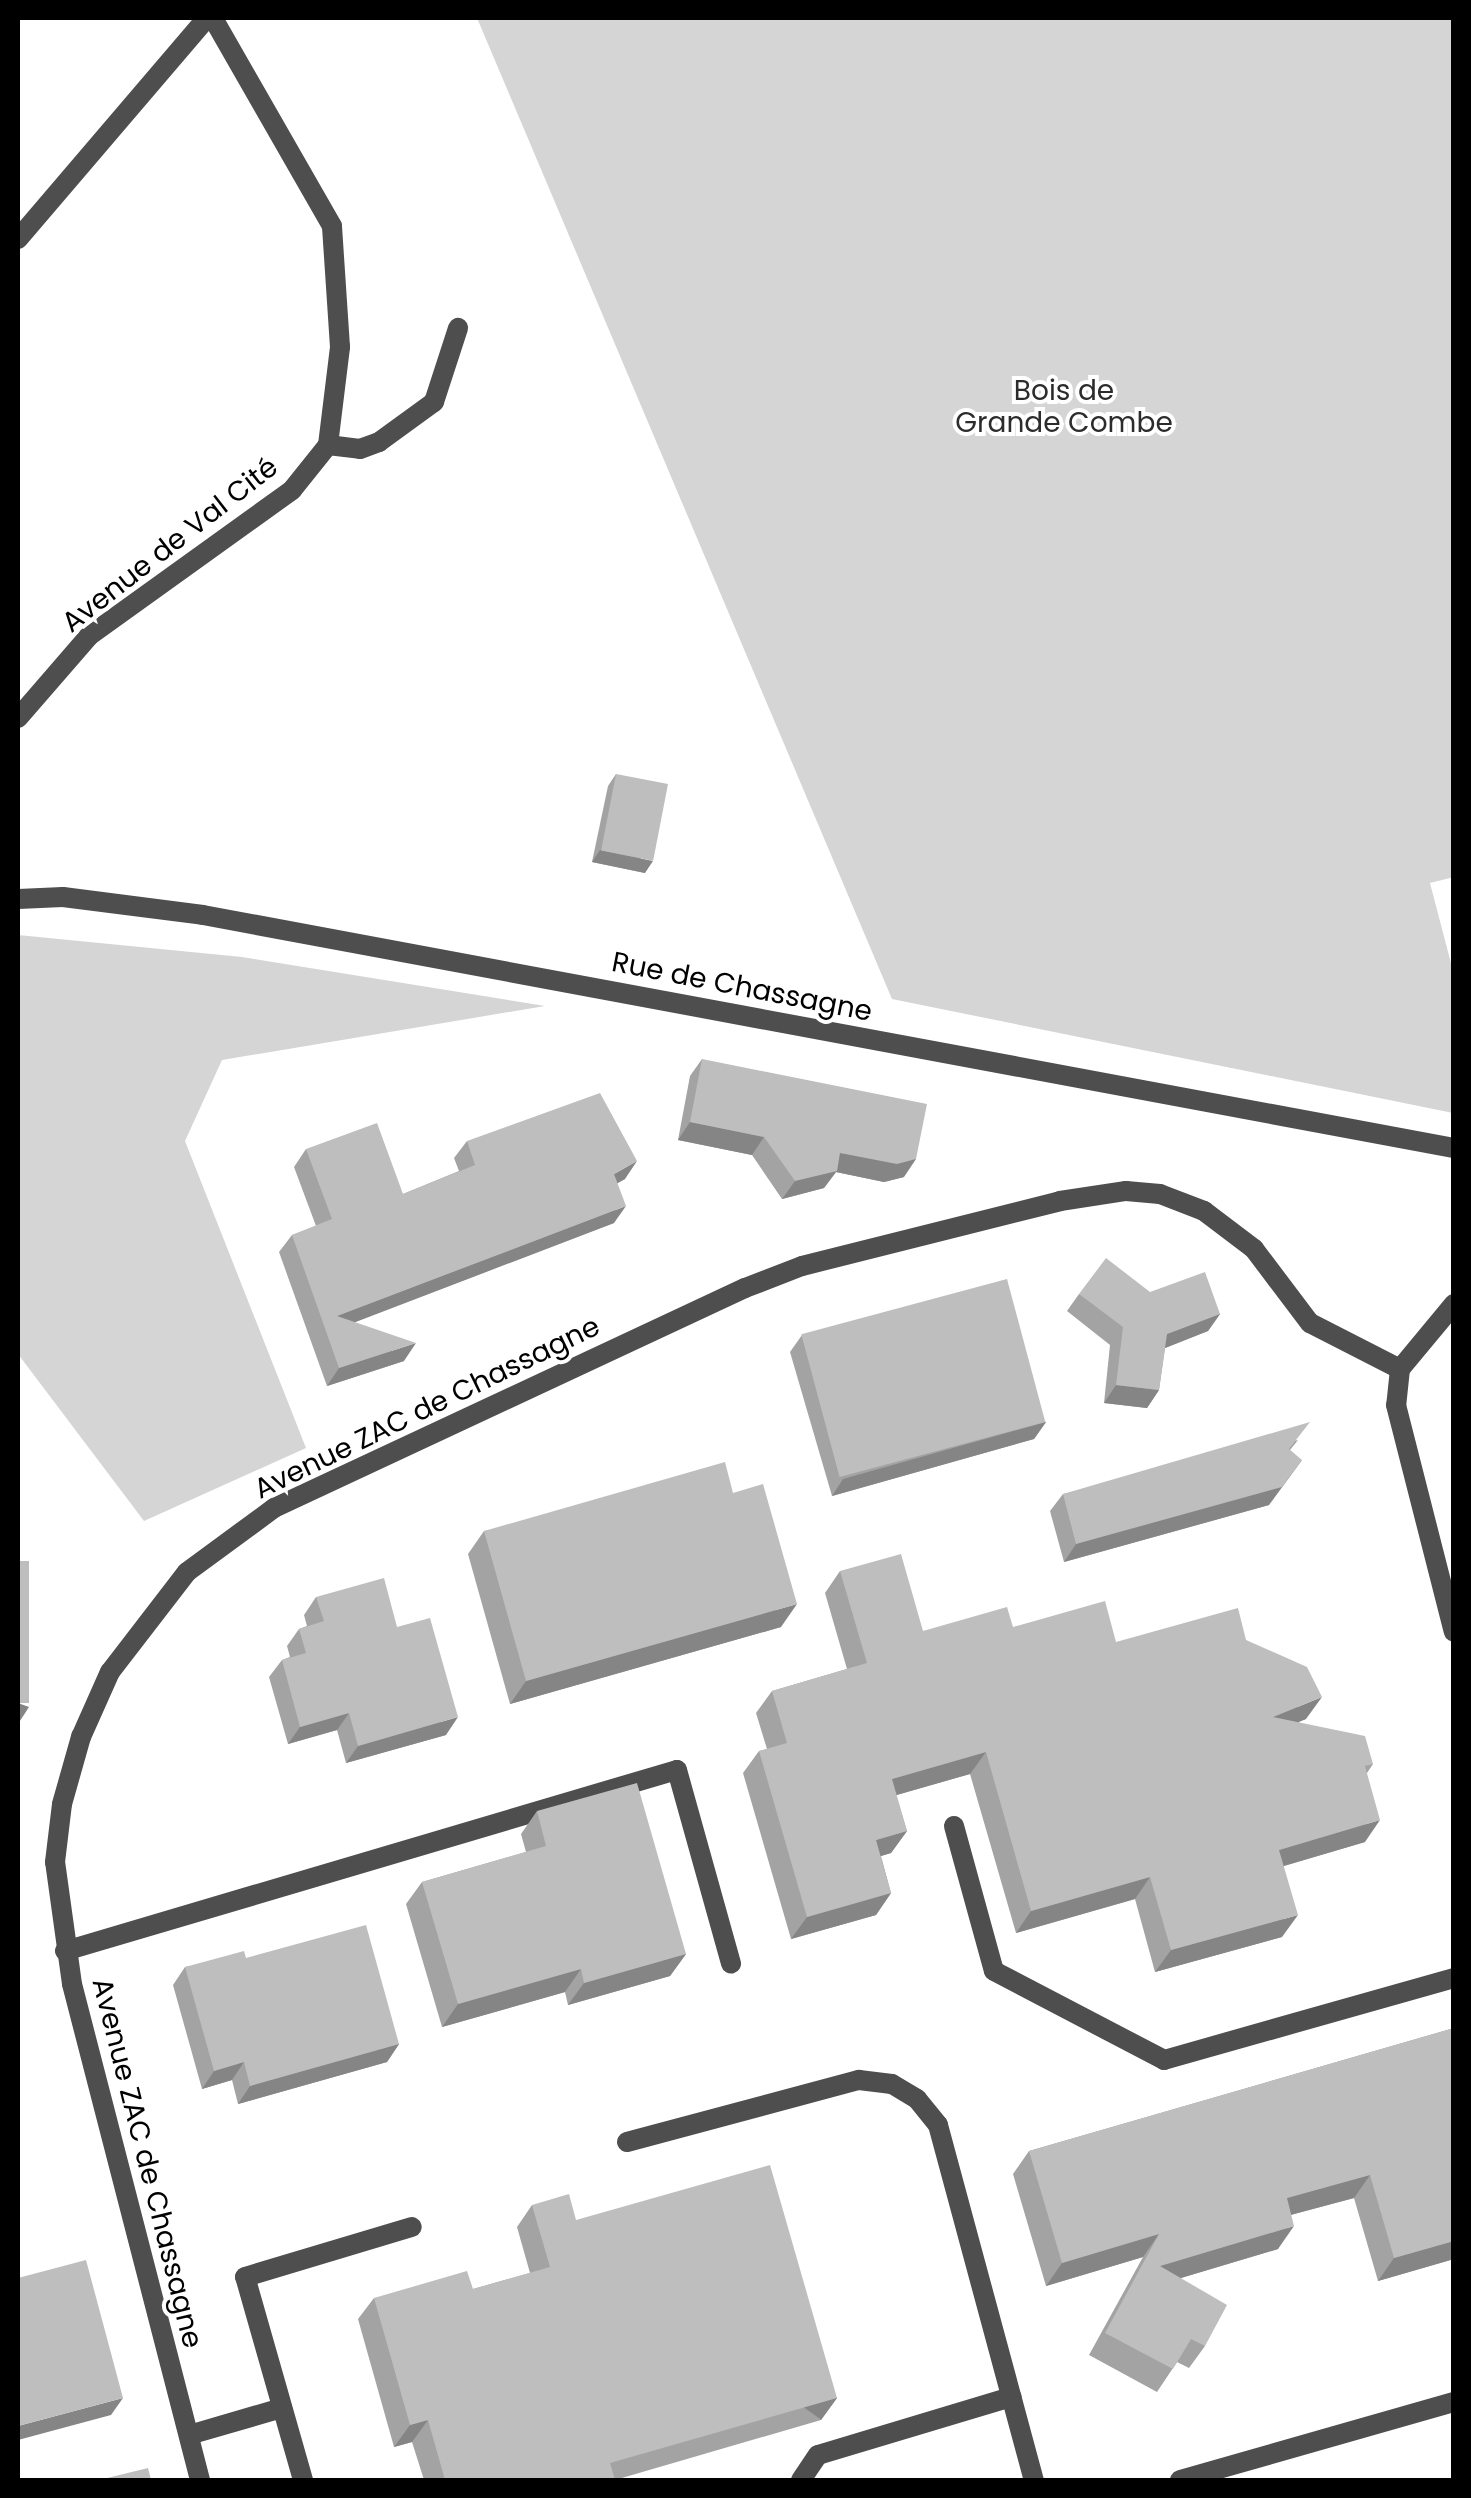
<!DOCTYPE html>
<meta charset="utf-8">
<style>
body{margin:0}
#map{position:relative;width:1471px;height:2498px;overflow:hidden;background:#fff;font-family:Poppins,sans-serif}
div>[style]{position:absolute}
.green>*{inset:0;background:#d5d5d5}
.service>*{height:20px;margin:-10px;padding:0 10px;transform-origin:10px;border-radius:10px;background:#4e4e4e}
.minor>*{height:20px;margin:-10px;padding:0 10px;transform-origin:10px;border-radius:10px;background:#4e4e4e}
.wall>*{inset:0;background:#a3a3a3}
.shaded-wall>*{inset:0;background:#858585;transform-origin:0 0}
.building>*{inset:0;background:#bebebe;transform-origin:0 0}
span{translate:-50% -50%;white-space:nowrap;text-align:center;line-height:1.15;-webkit-text-stroke:8px #fff;paint-order:stroke}
.park-label{font-size:28px;color:#2c2c2c}
.street-label{font-size:28px;color:#000}
.frame{position:absolute;inset:0;border:20px solid #000;pointer-events:none}
</style>
<div id="map">
<div class="green">
<div style="clip-path:polygon(477px 18px,1453px 18px,1454px 877px,1430px 883px,1453px 971px,1453px 1113px,892px 999px)"></div>
<div style="clip-path:polygon(18px 935px,242px 957px,545px 1006px,222px 1060px,185px 1141px,306px 1448px,144px 1521px,18px 1354px)"></div>
</div>
<div class="service">
<div style="left:18px;top:239px;width:291px;rotate:-49.5deg"></div>
<div style="left:328px;top:445px;width:32px;rotate:7deg"></div>
<div style="left:360px;top:449px;width:20px;rotate:-20deg"></div>
<div style="left:379px;top:442px;width:68px;rotate:-36deg"></div>
<div style="left:434px;top:402px;width:78px;rotate:-72deg"></div>
<div style="left:954px;top:1826px;width:150px;rotate:74.6deg"></div>
<div style="left:994px;top:1971px;width:192px;rotate:27.6deg"></div>
<div style="left:1164px;top:2060px;width:301px;rotate:-15.8deg"></div>
<div style="left:65px;top:1951px;width:638px;rotate:-16.48deg"></div>
<div style="left:677px;top:1770px;width:201px;rotate:74.4deg"></div>
<div style="left:627px;top:2142px;width:240px;rotate:-15deg"></div>
<div style="left:859px;top:2080px;width:33px;rotate:7deg"></div>
<div style="left:892px;top:2084px;width:29px;rotate:31deg"></div>
<div style="left:917px;top:2099px;width:33px;rotate:51deg"></div>
<div style="left:938px;top:2125px;width:368px;rotate:74.9deg"></div>
<div style="left:189px;top:2435px;width:97px;rotate:-16.2deg"></div>
<div style="left:303px;top:2480px;width:211px;rotate:-105.9deg"></div>
<div style="left:245px;top:2277px;width:174px;rotate:-16.7deg"></div>
<div style="left:801px;top:2480px;width:30px;rotate:-56deg"></div>
<div style="left:818px;top:2455px;width:202px;rotate:-16.7deg"></div>
</div>
<div class="minor">
<div style="left:18px;top:718px;width:108px;rotate:-49.1deg"></div>
<div style="left:89px;top:636px;width:250px;rotate:-35.7deg"></div>
<div style="left:292px;top:490px;width:58px;rotate:-51.3deg"></div>
<div style="left:328px;top:445px;width:99px;rotate:-83deg"></div>
<div style="left:340px;top:347px;width:121px;rotate:-93.8deg"></div>
<div style="left:332px;top:226px;width:240px;rotate:-119.8deg"></div>
<div style="left:18px;top:899px;width:45px;rotate:-2.5deg"></div>
<div style="left:63px;top:897px;width:141px;rotate:7.3deg"></div>
<div style="left:203px;top:915px;width:1273px;rotate:10.55deg"></div>
<div style="left:1454px;top:1304px;width:85px;rotate:129.7deg"></div>
<div style="left:1400px;top:1369px;width:36px;rotate:96deg"></div>
<div style="left:1396px;top:1405px;width:234px;rotate:75.7deg"></div>
<div style="left:200px;top:2480px;width:512px;rotate:-104.47deg"></div>
<div style="left:72px;top:1984px;width:123px;rotate:-97.9deg"></div>
<div style="left:55px;top:1862px;width:58px;rotate:-83.1deg"></div>
<div style="left:62px;top:1804px;width:70px;rotate:-74.2deg"></div>
<div style="left:81px;top:1737px;width:71px;rotate:-66deg"></div>
<div style="left:110px;top:1672px;width:126px;rotate:-52.4deg"></div>
<div style="left:187px;top:1572px;width:108px;rotate:-36.3deg"></div>
<div style="left:274px;top:1508px;width:520px;rotate:-25.04deg"></div>
<div style="left:745px;top:1288px;width:61px;rotate:-21.1deg"></div>
<div style="left:802px;top:1266px;width:266px;rotate:-14.1deg"></div>
<div style="left:1060px;top:1201px;width:67px;rotate:-8.6deg"></div>
<div style="left:1126px;top:1191px;width:34px;rotate:5deg"></div>
<div style="left:1160px;top:1194px;width:47px;rotate:21.1deg"></div>
<div style="left:1204px;top:1211px;width:63px;rotate:37.2deg"></div>
<div style="left:1254px;top:1249px;width:93px;rotate:52.9deg"></div>
<div style="left:1310px;top:1323px;width:101px;rotate:27.1deg"></div>
<div style="left:1180px;top:2480px;width:285px;rotate:-15.9deg"></div>
</div>
<div class="wall">
<div style="clip-path:polygon(616px 774px,645px 873px,592px 862px,608px 786px)"></div>
<div style="clip-path:polygon(702px 1059px,904px 1177px,884px 1182px,836px 1172px,824px 1188px,782px 1199px,752px 1155px,678px 1140px,690px 1076px)"></div>
<div style="clip-path:polygon(467px 1141px,625px 1179px,617px 1183px,614px 1223px,354px 1322px,404px 1361px,327px 1386px,279px 1252px,292px 1235px,316px 1226px,294px 1167px,306px 1149px,403px 1194px,459px 1171px,454px 1158px)"></div>
<div style="clip-path:polygon(1150px 1292px,1220px 1314px,1208px 1331px,1165px 1348px,1159px 1390px,1147px 1408px,1104px 1403px,1110px 1345px,1067px 1311px,1079px 1294px)"></div>
<div style="clip-path:polygon(802px 1335px,1046px 1422px,1034px 1439px,832px 1496px,790px 1352px)"></div>
<div style="clip-path:polygon(1298px 1440px,1290px 1450px,1269px 1505px,1064px 1562px,1050px 1511px,1063px 1494px)"></div>
<div style="clip-path:polygon(733px 1493px,781px 1627px,510px 1704px,468px 1554px,484px 1531px)"></div>
<div style="clip-path:polygon(840px 1571px,923px 1631px,1013px 1627px,1116px 1642px,1246px 1640px,1306px 1719px,1298px 1722px,1373px 1764px,1367px 1773px,1365px 1842px,1284px 1866px,1282px 1937px,1155px 1972px,1135px 1899px,1016px 1933px,970px 1774px,896px 1795px,907px 1831px,891px 1853px,881px 1856px,891px 1893px,876px 1915px,791px 1939px,743px 1773px,759px 1751px,767px 1749px,756px 1713px,772px 1691px,847px 1669px,825px 1593px)"></div>
<div style="clip-path:polygon(316px 1597px,397px 1627px,446px 1735px,346px 1763px,337px 1730px,288px 1744px,269px 1677px,282px 1660px,290px 1657px,287px 1646px,299px 1629px,307px 1626px,304px 1615px)"></div>
<div style="clip-path:polygon(537px 1811px,686px 1954px,670px 1976px,568px 2005px,565px 1992px,442px 2027px,406px 1904px,422px 1882px,526px 1852px,521px 1834px)"></div>
<div style="clip-path:polygon(246px 1958px,399px 2044px,387px 2062px,238px 2104px,232px 2080px,202px 2089px,173px 1985px,185px 1967px)"></div>
<div style="clip-path:polygon(1454px 2028px,1454px 2259px,1378px 2281px,1354px 2198px,1291px 2215px,1278px 2249px,1181px 2278px,1205px 2346px,1189px 2368px,1177px 2362px,1157px 2392px,1089px 2355px,1143px 2257px,1046px 2286px,1013px 2174px,1029px 2151px)"></div>
<div style="clip-path:polygon(532px 2205px,576px 2220px,837px 2398px,821px 2420px,615px 2480px,424px 2480px,412px 2442px,394px 2447px,358px 2319px,374px 2298px,473px 2289px,530px 2273px,517px 2227px)"></div>
</div>
<div class="shaded-wall">
<div style="clip-path:polygon(600px 850px,653px 861px,645px 873px,592px 862px)"></div>
<div style="clip-path:polygon(690px 1122px,764px 1137px,752px 1155px,678px 1140px)"></div>
<div style="clip-path:polygon(840px 1153px,916px 1159px,904px 1177px,884px 1182px,836px 1172px,824px 1188px,782px 1199px,795px 1181px)"></div>
<div style="clip-path:polygon(637px 1161px,625px 1179px,602px 1192px,614px 1174px)"></div>
<div style="clip-path:polygon(626px 1206px,614px 1223px,327px 1333px,337px 1316px)"></div>
<div style="clip-path:polygon(1220px 1314px,1208px 1331px,1155px 1352px,1167px 1334px)"></div>
<div style="clip-path:polygon(416px 1343px,404px 1361px,327px 1386px,339px 1368px)"></div>
<div style="clip-path:polygon(1116px 1385px,1159px 1390px,1147px 1408px,1104px 1403px)"></div>
<div style="clip-path:polygon(1046px 1422px,1034px 1439px,832px 1496px,843px 1479px)"></div>
<div style="clip-path:polygon(1302px 1460px,1269px 1505px,1064px 1562px,1076px 1544px)"></div>
<div style="clip-path:polygon(797px 1604px,781px 1627px,510px 1704px,526px 1681px)"></div>
<div style="clip-path:polygon(1322px 1697px,1306px 1719px,1258px 1739px,1273px 1717px)"></div>
<div style="clip-path:polygon(18px 1703px,29px 1707px,18px 1724px)"></div>
<div style="clip-path:polygon(349px 1713px,337px 1730px,288px 1744px,300px 1727px)"></div>
<div style="clip-path:polygon(458px 1717px,446px 1735px,346px 1763px,358px 1746px)"></div>
<div style="clip-path:polygon(986px 1752px,970px 1774px,876px 1801px,892px 1779px)"></div>
<div style="clip-path:polygon(1380px 1820px,1365px 1842px,1263px 1872px,1279px 1850px)"></div>
<div style="clip-path:polygon(907px 1831px,891px 1853px,861px 1862px,876px 1840px)"></div>
<div style="clip-path:polygon(1150px 1877px,1135px 1899px,1016px 1933px,1031px 1911px)"></div>
<div style="clip-path:polygon(891px 1893px,876px 1915px,791px 1939px,807px 1917px)"></div>
<div style="clip-path:polygon(1298px 1915px,1282px 1937px,1155px 1972px,1171px 1950px)"></div>
<div style="clip-path:polygon(686px 1954px,670px 1976px,568px 2005px,584px 1983px)"></div>
<div style="clip-path:polygon(581px 1969px,565px 1992px,442px 2027px,458px 2004px)"></div>
<div style="clip-path:polygon(399px 2044px,387px 2062px,238px 2104px,250px 2086px)"></div>
<div style="clip-path:polygon(244px 2062px,232px 2080px,202px 2089px,214px 2071px)"></div>
<div style="clip-path:polygon(1370px 2175px,1354px 2198px,1271px 2220px,1287px 2198px)"></div>
<div style="clip-path:polygon(1294px 2226px,1278px 2249px,1144px 2289px,1160px 2266px)"></div>
<div style="clip-path:polygon(1159px 2234px,1143px 2257px,1046px 2286px,1062px 2263px)"></div>
<div style="clip-path:polygon(1454px 2241px,1454px 2259px,1378px 2281px,1394px 2258px)"></div>
<div style="clip-path:polygon(123px 2398px,111px 2415px,18px 2440px,18px 2426px)"></div>
<div style="left:837px;top:2398px;width:27px;height:236px;rotate:126deg"></div>
<div style="clip-path:polygon(428px 2420px,412px 2442px,394px 2447px,410px 2425px)"></div>
</div>
<div class="building">
<div style="left:616px;top:774px;width:53px;height:78px;rotate:11deg"></div>
<div style="clip-path:polygon(702px 1059px,927px 1104px,916px 1159px,897px 1164px,840px 1153px,837px 1171px,795px 1181px,764px 1137px,690px 1122px)"></div>
<div style="clip-path:polygon(600px 1093px,637px 1161px,614px 1174px,626px 1206px,337px 1316px,416px 1343px,339px 1368px,292px 1235px,332px 1219px,306px 1149px,377px 1123px,403px 1194px,475px 1165px,467px 1141px)"></div>
<div style="clip-path:polygon(1106px 1258px,1150px 1292px,1205px 1272px,1220px 1314px,1167px 1334px,1159px 1390px,1116px 1385px,1123px 1327px,1079px 1294px)"></div>
<div style="left:1007px;top:1279px;width:148px;height:213px;rotate:75deg"></div>
<div style="clip-path:polygon(1310px 1422px,1289px 1449px,1302px 1460px,1282px 1487px,1076px 1544px,1063px 1494px)"></div>
<div style="clip-path:polygon(725px 1462px,733px 1493px,763px 1484px,797px 1604px,526px 1681px,484px 1531px)"></div>
<div style="clip-path:polygon(901px 1554px,923px 1631px,1007px 1607px,1013px 1627px,1105px 1601px,1116px 1642px,1238px 1608px,1246px 1640px,1307px 1667px,1322px 1697px,1273px 1717px,1365px 1736px,1373px 1764px,1365px 1766px,1380px 1820px,1279px 1850px,1298px 1915px,1171px 1950px,1150px 1877px,1031px 1911px,986px 1752px,892px 1779px,907px 1831px,876px 1840px,891px 1893px,807px 1917px,759px 1751px,787px 1743px,772px 1691px,867px 1663px,840px 1571px)"></div>
<div style="left:18px;top:1561px;width:11px;height:142px"></div>
<div style="clip-path:polygon(384px 1578px,397px 1627px,430px 1618px,458px 1717px,358px 1746px,349px 1713px,300px 1727px,282px 1660px,306px 1653px,299px 1629px,324px 1621px,316px 1597px)"></div>
<div style="clip-path:polygon(637px 1783px,686px 1954px,584px 1983px,581px 1969px,458px 2004px,422px 1882px,546px 1846px,537px 1811px)"></div>
<div style="clip-path:polygon(366px 1925px,399px 2044px,250px 2086px,244px 2062px,214px 2071px,185px 1967px,244px 1951px,246px 1958px)"></div>
<div style="clip-path:polygon(1454px 2028px,1454px 2241px,1394px 2258px,1370px 2175px,1287px 2198px,1294px 2226px,1160px 2266px,1227px 2305px,1205px 2346px,1191px 2339px,1173px 2369px,1105px 2333px,1159px 2234px,1062px 2263px,1029px 2151px)"></div>
<div style="clip-path:polygon(770px 2165px,837px 2398px,610px 2463px,615px 2480px,445px 2480px,428px 2420px,410px 2425px,374px 2298px,467px 2271px,473px 2289px,550px 2267px,532px 2205px,569px 2194px,576px 2220px)"></div>
<div style="clip-path:polygon(86px 2260px,123px 2398px,18px 2426px,18px 2278px)"></div>
<div style="clip-path:polygon(148px 2468px,151px 2480px,99px 2480px)"></div>
</div>
<div class="park-label">
<span style="left:1064px;top:407px">Bois de<br>Grande Combe</span>
</div>
<div class="street-label">
<span style="left:170px;top:545px;rotate:-38deg">Avenue de Val Cité</span>
<span style="left:742px;top:987px;rotate:11deg">Rue de Chassagne</span>
<span style="left:427px;top:1408px;rotate:-26deg">Avenue ZAC de Chassagne</span>
<span style="left:147px;top:2163px;rotate:76deg">Avenue ZAC de Chassagne</span>
</div>
<div class="frame"></div>
</div>
